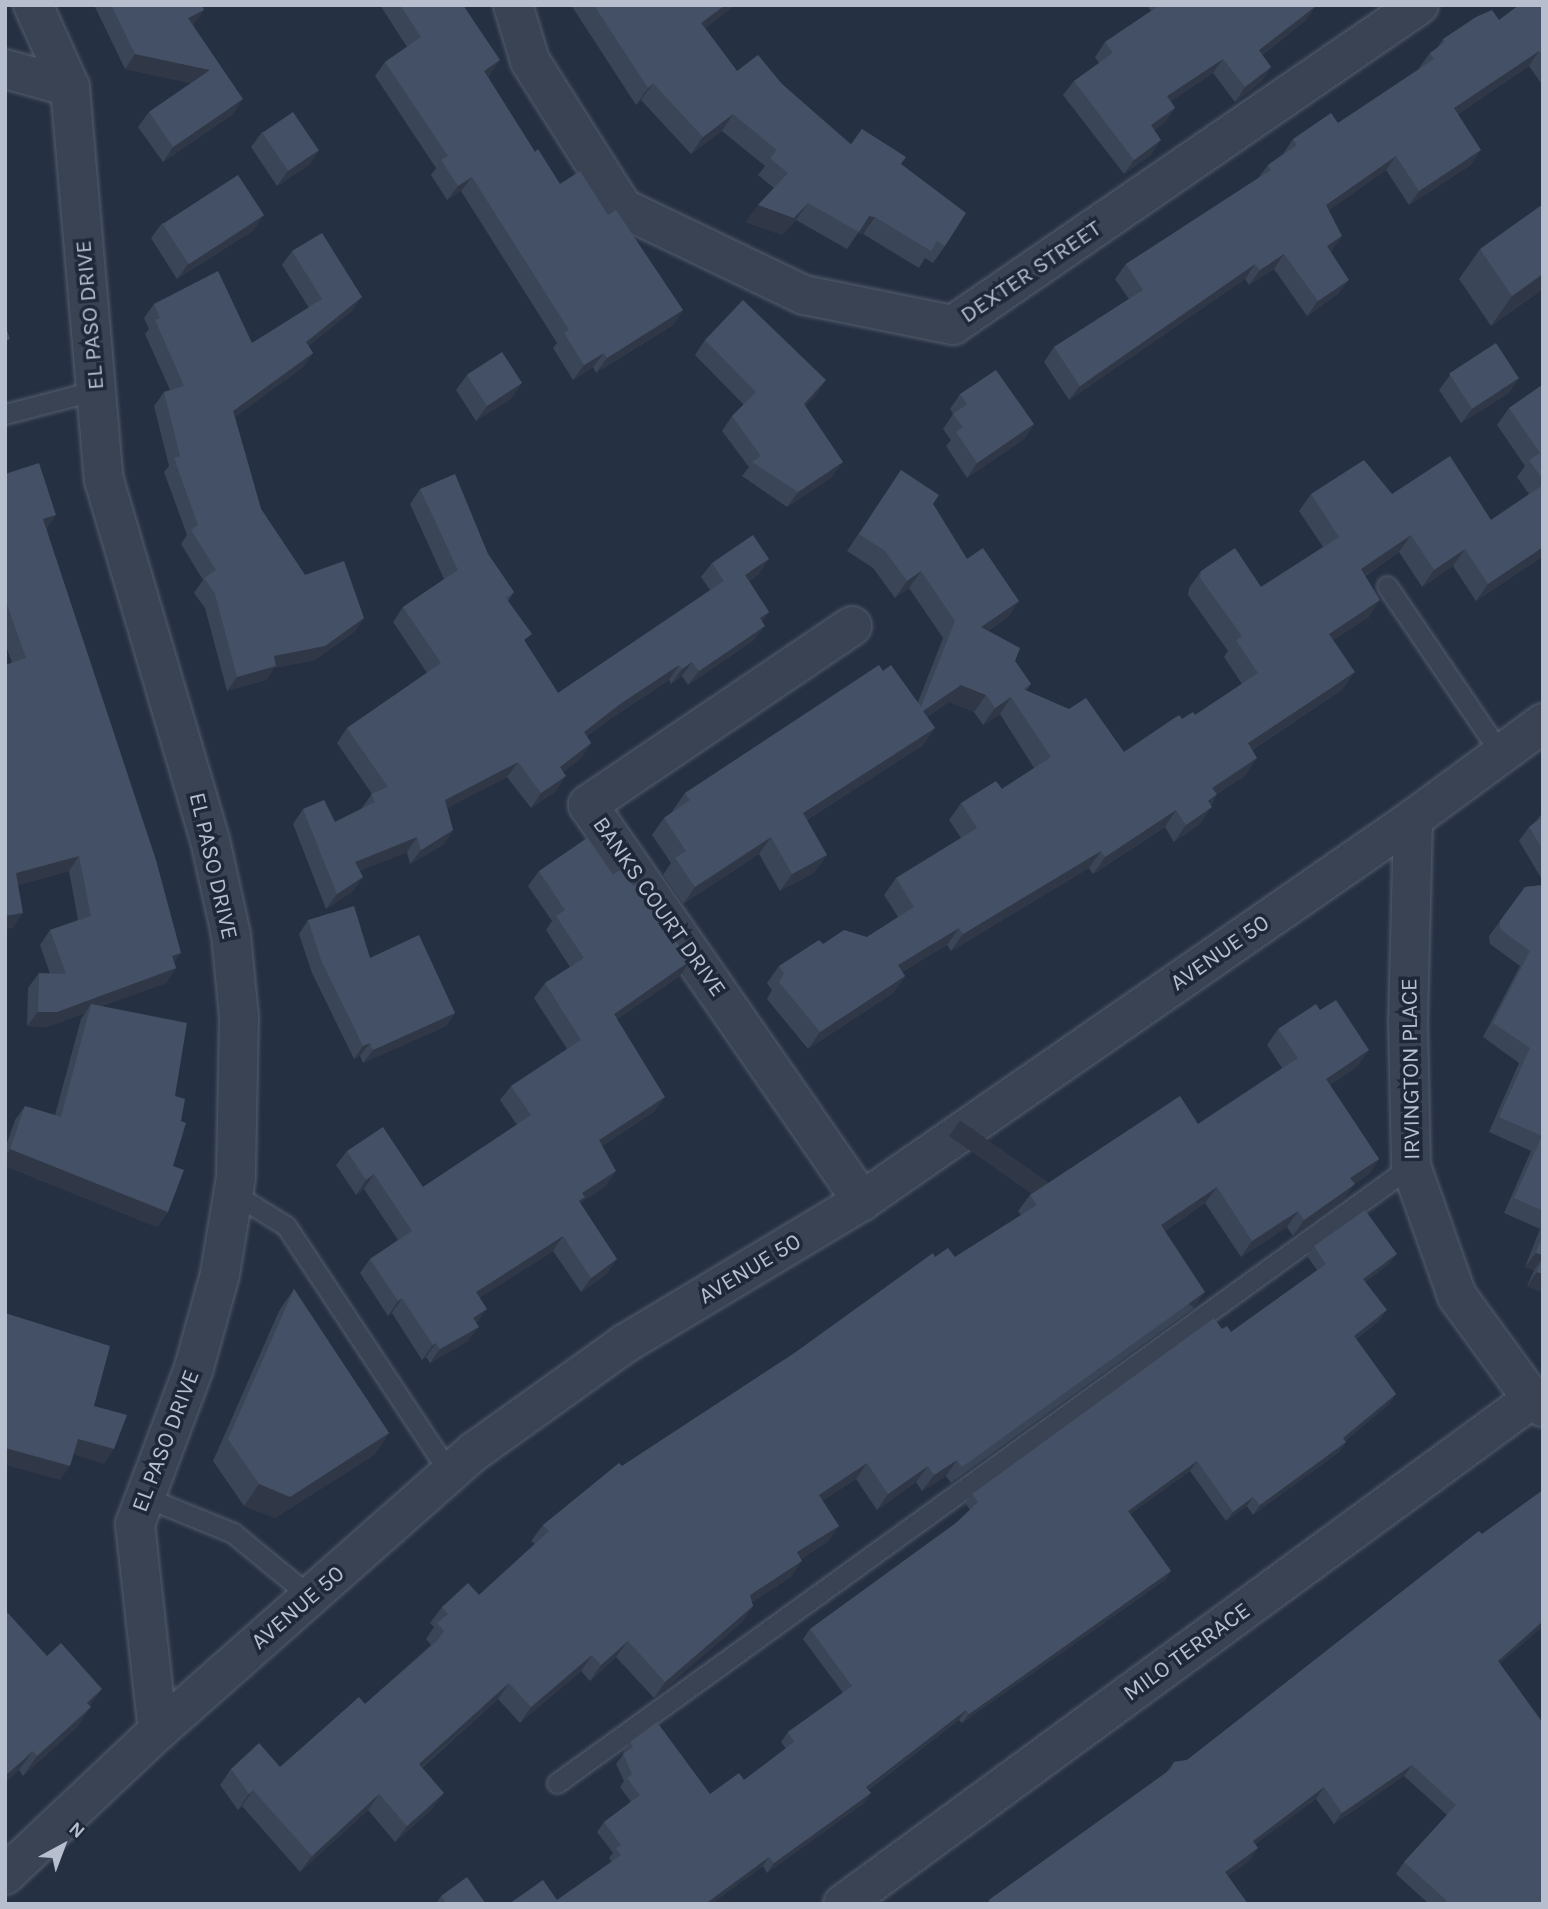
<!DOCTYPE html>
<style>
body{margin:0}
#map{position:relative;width:1548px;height:1909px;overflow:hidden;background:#253043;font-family:Karla,sans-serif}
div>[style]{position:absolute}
.roads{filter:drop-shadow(0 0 2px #555e6d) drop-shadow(0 0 2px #555e6d)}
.service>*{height:19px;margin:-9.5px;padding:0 9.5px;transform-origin:9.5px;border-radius:9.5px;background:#394353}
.minor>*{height:38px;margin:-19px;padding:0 19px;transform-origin:19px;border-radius:19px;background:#394353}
.tertiary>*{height:38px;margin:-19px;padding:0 19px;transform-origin:19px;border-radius:19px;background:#394353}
.wall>*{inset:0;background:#3a4557}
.shaded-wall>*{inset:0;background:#303847;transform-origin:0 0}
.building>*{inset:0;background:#445065;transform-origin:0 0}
span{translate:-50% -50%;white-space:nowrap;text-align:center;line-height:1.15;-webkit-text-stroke:7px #1e2838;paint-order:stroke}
.street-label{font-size:23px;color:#b7becd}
.frame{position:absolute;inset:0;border:7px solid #b7becd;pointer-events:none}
.north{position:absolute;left:28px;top:1811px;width:70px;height:70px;-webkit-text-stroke:5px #1e2838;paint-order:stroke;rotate:41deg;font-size:19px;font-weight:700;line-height:28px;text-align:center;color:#b7becd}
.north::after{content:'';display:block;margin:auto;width:24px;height:32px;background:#b7becd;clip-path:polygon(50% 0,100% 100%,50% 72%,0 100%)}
</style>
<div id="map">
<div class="roads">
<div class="service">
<div style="left:5px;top:414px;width:95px;rotate:-14.6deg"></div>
<div style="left:1387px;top:586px;width:203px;rotate:55.8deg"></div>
<div style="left:233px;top:1193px;width:62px;rotate:31.9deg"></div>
<div style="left:286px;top:1226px;width:297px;rotate:56.5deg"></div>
<div style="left:145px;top:1497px;width:95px;rotate:22.2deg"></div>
<div style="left:233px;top:1533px;width:101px;rotate:39.4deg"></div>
<div style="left:557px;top:1783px;width:1054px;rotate:-35.85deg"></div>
</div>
<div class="minor">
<div style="left:513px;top:5px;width:59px;rotate:73.1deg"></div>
<div style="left:530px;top:61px;width:174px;rotate:57.7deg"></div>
<div style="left:623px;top:208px;width:201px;rotate:25.7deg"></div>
<div style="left:804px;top:295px;width:152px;rotate:11.4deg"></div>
<div style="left:953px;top:325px;width:565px;rotate:-34.48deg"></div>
<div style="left:5px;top:69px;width:67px;rotate:15.5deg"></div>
<div style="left:852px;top:626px;width:319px;rotate:145.9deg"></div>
<div style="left:588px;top:805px;width:482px;rotate:55.3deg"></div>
<div style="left:1413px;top:819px;width:203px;rotate:91.4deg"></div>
<div style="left:1408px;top:1022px;width:144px;rotate:88.8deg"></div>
<div style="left:1411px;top:1166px;width:138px;rotate:70.5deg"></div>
<div style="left:1457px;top:1296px;width:127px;rotate:53.9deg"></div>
<div style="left:1532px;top:1399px;width:14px;rotate:36deg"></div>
<div style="left:843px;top:1904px;width:854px;rotate:-36.24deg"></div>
</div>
<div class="tertiary">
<div style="left:33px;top:5px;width:90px;rotate:65.7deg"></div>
<div style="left:70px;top:87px;width:394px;rotate:85.1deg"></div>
<div style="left:104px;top:480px;width:375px;rotate:73.6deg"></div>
<div style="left:210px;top:840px;width:97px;rotate:77.5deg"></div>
<div style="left:231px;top:935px;width:81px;rotate:84.4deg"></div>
<div style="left:239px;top:1016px;width:161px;rotate:91.1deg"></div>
<div style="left:236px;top:1177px;width:98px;rotate:99.4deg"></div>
<div style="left:220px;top:1274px;width:98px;rotate:105.5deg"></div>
<div style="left:194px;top:1368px;width:167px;rotate:110.7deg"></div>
<div style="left:135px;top:1524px;width:208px;rotate:83.7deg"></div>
<div style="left:5px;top:1875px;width:210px;rotate:-43.3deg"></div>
<div style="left:158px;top:1731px;width:423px;rotate:-41.5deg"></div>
<div style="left:475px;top:1451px;width:186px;rotate:-35.6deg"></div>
<div style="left:626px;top:1343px;width:275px;rotate:-31deg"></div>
<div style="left:862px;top:1201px;width:670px;rotate:-34.73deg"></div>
<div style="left:1413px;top:819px;width:162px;rotate:-36.4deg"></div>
</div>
</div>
<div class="wall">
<div style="clip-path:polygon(96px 5px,202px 5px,193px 25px,233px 114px,163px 162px,138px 127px,149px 112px,191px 83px,125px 69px,95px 7px)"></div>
<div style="clip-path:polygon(380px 5px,463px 5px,490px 75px,488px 77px,535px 152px,560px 184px,608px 215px,683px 310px,673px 325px,596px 373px,593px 367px,573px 380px,553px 348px,557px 343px,461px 191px,447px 200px,431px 175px,436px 168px,375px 76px,385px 62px,407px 47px)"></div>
<div style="clip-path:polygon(571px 5px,735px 5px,705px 28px,737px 71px,782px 84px,851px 144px,862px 129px,901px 164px,945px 246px,933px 263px,925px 258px,919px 268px,863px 234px,858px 233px,847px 249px,796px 220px,782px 235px,746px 222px,758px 205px,774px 188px,758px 175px,765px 166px,722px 131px,691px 154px,641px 100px,636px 105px)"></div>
<div style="clip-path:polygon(1147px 5px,1316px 5px,1306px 20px,1262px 55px,1271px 67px,1261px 82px,1235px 102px,1213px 73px,1171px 101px,1175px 108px,1165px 122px,1154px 130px,1151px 155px,1124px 174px,1063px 95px,1074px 81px,1099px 63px,1095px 57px,1105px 42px,1151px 11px)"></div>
<div style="clip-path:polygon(1543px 5px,1543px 81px,1541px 83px,1529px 66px,1458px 114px,1471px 165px,1409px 205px,1386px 170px,1329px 210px,1331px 251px,1338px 294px,1307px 316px,1274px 269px,1249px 285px,1245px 279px,1069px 400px,1044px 362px,1054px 347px,1129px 299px,1115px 279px,1126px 264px,1258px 178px,1268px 165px,1283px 154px,1293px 139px,1338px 123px,1420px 69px,1419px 68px,1430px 53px,1437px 48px,1443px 39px)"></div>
<div style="clip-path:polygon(262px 132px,319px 150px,309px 165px,277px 186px,251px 147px)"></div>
<div style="clip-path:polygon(162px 223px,254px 230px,177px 279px,151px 238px)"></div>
<div style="clip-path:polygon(1480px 249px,1543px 289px,1491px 326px,1459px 279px)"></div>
<div style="clip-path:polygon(292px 251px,352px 311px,308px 346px,313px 353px,303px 367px,235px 417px,261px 509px,305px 575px,364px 618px,354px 632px,315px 660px,274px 668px,266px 680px,227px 691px,205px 608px,194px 593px,203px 580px,181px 544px,187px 535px,164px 472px,169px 466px,154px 406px,164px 392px,170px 390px,145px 334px,149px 329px,144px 318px,154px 304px,252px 343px,309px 308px,282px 265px)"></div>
<div style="clip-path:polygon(705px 340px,816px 395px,805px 406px,832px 477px,787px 507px,742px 476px,749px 467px,722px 431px,732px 416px,744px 405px,695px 355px)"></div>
<div style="clip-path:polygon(467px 375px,512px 398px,476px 421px,456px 390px)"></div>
<div style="clip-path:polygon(1450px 375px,1509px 393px,1461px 423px,1439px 390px)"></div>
<div style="clip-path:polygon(1543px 386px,1543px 556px,1476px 601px,1453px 566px,1422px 587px,1399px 552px,1365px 576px,1369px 617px,1333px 640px,1343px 689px,1252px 750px,1246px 775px,1217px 794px,1200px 824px,1174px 842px,1165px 827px,1093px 874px,1089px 868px,951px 951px,947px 945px,902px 972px,905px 976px,893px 993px,808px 1049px,767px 999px,772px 990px,767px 983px,779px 966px,823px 944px,867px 937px,898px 917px,884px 895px,896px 878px,961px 838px,949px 820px,961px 803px,1002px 789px,1034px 768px,1000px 714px,983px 725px,974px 712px,949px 702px,927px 717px,935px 728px,923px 745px,807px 820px,815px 872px,780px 891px,759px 854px,683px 904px,663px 875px,671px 863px,652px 835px,664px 818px,673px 811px,673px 810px,685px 793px,883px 671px,918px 702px,943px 638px,909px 588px,895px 598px,873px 568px,847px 551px,901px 470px,933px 504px,967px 559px,1019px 601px,1007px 618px,988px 631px,1015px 661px,1031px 684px,1026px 690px,1124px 752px,1182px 719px,1195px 715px,1242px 684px,1224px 657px,1228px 651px,1188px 595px,1189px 588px,1201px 571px,1261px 587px,1323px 547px,1299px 511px,1311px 494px,1392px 494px,1491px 520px,1529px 494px,1517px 477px,1525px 466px,1497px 425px,1509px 408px)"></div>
<div style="clip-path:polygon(960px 394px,1034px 424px,1024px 439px,967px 478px,946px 446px,951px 440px,943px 429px,953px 414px,950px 409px)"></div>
<div style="clip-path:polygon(5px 474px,46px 529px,176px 968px,166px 983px,102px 1006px,175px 1096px,173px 1166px,168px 1212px,157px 1227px,5px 1166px,5px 1149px,15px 1120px,25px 1106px,55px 1115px,81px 1019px,85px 1013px,47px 1027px,27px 1026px,28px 988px,39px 973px,50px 974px,40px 945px,50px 930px,78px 920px,69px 871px,18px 885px,13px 928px,12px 663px,5px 643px)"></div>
<div style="clip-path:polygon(420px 489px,488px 554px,514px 592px,508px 601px,526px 643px,558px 693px,710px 590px,701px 577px,712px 563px,759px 574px,749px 581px,769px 612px,762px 622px,754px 640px,688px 685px,682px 676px,671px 684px,669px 680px,610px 719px,587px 736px,591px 743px,581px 758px,563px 772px,556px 791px,531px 808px,507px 777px,447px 808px,453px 830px,443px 845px,410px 864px,407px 852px,359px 871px,363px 877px,352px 892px,326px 909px,293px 824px,303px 809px,335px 822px,361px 809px,372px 794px,337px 743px,347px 728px,427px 673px,393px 622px,403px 607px,444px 579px,410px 504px)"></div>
<div style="clip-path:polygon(1543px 812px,1543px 881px,1519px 841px,1529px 827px,1536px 821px)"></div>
<div style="clip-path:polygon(539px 871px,612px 875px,633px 886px,690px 961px,680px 976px,617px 1019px,655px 1111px,602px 1146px,606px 1186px,580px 1203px,607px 1274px,581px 1292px,553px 1251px,479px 1298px,476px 1324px,468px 1341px,430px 1363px,426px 1357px,422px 1360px,392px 1313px,388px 1316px,360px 1273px,370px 1259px,398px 1240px,364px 1189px,356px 1195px,336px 1165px,347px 1151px,423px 1187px,517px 1125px,500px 1100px,511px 1086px,567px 1049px,534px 998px,545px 983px,570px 967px,546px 930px,552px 921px,528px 886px)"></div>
<div style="clip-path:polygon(1543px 885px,1543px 1292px,1527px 1286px,1534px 1270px,1525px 1267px,1540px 1229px,1504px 1213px,1531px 1151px,1489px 1132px,1519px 1063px,1483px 1037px,1520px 966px,1490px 944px,1489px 936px,1525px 887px)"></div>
<div style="clip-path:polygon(308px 920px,370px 958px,455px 1013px,446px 1026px,363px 1063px,360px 1056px,354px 1059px,312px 973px,299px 934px)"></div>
<div style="clip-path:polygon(1278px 1029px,1358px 1066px,1330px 1085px,1379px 1159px,1368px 1175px,1354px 1184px,1343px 1200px,1293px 1236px,1287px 1227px,1241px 1257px,1205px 1203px,1165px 1231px,1194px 1308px,951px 1483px,946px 1476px,922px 1491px,916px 1482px,877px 1510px,856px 1479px,822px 1501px,839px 1526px,827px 1542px,801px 1559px,791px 1577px,752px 1602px,753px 1606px,742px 1622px,654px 1698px,616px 1657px,590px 1681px,581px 1671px,520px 1723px,498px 1699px,422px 1768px,432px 1809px,395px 1842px,368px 1810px,300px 1872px,242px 1806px,238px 1810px,220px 1785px,231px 1769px,280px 1767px,365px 1704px,431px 1645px,426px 1639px,434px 1627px,430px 1623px,442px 1607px,479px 1595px,535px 1544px,531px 1541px,543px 1525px,622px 1466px,793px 1354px,935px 1257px,955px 1257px,1021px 1215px,1018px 1211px,1030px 1195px,1198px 1124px,1282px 1068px,1267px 1045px)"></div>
<div style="clip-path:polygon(1314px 1246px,1390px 1263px,1365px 1282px,1380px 1320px,1356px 1339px,1396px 1394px,1389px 1404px,1345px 1441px,1346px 1442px,1339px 1452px,1253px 1515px,1247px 1506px,1226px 1521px,1190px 1471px,1130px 1514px,1171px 1571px,1165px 1580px,962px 1723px,959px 1720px,868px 1790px,871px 1793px,864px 1803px,767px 1873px,763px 1866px,711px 1904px,509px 1904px,557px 1900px,612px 1862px,609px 1858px,613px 1853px,597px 1832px,604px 1822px,631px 1802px,620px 1787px,624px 1781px,616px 1764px,624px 1753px,623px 1752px,630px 1742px,710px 1794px,744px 1780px,786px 1749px,781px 1742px,788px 1732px,843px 1693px,803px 1639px,810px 1629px,956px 1523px,970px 1510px,965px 1503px,972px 1494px,1222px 1329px,1231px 1332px,1317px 1270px,1307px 1256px)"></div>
<div style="clip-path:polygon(294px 1289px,389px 1433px,374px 1455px,275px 1518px,244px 1506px,213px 1461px,279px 1311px)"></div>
<div style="clip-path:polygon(1543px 1490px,1543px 1626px,1500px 1663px,1543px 1904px,1429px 1904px,1396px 1874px,1404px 1862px,1447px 1815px,1404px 1776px,1334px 1824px,1316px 1799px,1255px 1844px,1250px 1860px,1228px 1876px,1248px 1904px,987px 1904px,989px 1900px,1166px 1773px,1174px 1762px,1187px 1760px,1482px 1534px)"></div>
<div style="clip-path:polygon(5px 1610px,90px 1707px,77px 1727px,23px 1776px,19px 1770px,5px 1783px)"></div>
<div style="clip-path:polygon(441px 1896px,486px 1904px,436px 1904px)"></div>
</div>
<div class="shaded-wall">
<div style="clip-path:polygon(725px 5px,735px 5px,689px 40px,701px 23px)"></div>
<div style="clip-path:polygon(1316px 6px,1306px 20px,1248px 65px,1259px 50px)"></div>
<div style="clip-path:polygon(204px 10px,194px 24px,178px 33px,188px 18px)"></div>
<div style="clip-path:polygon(1539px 51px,1529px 66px,1444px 123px,1454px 108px)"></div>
<div style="clip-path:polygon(135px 54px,210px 70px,199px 85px,125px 69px)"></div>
<div style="clip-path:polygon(1223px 59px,1213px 73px,1157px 111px,1167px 96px)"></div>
<div style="clip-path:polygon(500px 60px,490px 75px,474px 86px,484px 71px)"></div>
<div style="clip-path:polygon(1271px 67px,1261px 82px,1235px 102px,1245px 87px)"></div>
<div style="clip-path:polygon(653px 83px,641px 100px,636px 105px,648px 88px)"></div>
<div style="clip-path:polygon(243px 99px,233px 114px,163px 162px,173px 147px)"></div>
<div style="clip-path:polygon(1175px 108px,1165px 122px,1140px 140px,1151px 125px)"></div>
<div style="clip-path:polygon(733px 114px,722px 131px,691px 154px,703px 137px)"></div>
<div style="clip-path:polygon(1161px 140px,1151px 155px,1124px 174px,1134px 160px)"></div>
<div style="clip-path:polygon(319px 150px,309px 165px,277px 186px,287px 172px)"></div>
<div style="clip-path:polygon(1481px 150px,1471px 165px,1409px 205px,1419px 191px)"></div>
<div style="clip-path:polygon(1396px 156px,1386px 170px,1316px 219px,1326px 205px)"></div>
<div style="clip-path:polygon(472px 177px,461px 191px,447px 200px,458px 186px)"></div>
<div style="clip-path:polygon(808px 203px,796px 220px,782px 235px,746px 222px,758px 205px)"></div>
<div style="clip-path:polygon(264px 215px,254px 230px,177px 279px,188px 264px)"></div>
<div style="clip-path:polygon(869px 216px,875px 217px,863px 234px,858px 233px)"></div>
<div style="clip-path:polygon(1342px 236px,1332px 251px,1317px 261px,1327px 246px)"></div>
<div style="clip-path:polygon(1284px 254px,1274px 269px,1249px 285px,1260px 270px)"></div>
<div style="clip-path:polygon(1255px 264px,1245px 279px,1069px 400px,1080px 386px)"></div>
<div style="clip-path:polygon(1543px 274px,1543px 289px,1491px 326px,1512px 296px)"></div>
<div style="clip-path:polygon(1349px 280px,1338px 294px,1307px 316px,1318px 301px)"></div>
<div style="clip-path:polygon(362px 297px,352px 311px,296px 356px,306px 342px)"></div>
<div style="clip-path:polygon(683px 310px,673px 325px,596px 373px,607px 358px)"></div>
<div style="clip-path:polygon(313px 353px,303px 367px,223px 426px,233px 411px)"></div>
<div style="clip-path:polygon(604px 353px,593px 367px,573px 380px,584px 365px)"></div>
<div style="clip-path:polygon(1519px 378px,1509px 393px,1461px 423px,1472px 409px)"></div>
<div style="clip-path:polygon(826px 380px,816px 395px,794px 418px,804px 404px)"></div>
<div style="clip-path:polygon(522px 383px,512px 398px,476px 421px,487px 406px)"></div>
<div style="clip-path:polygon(1034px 424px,1024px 439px,967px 478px,977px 463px)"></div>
<div style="clip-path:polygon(843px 462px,832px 477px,787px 507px,798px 492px)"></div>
<div style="clip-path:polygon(56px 515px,46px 530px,43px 519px)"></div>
<div style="clip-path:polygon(1411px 535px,1399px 552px,1349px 586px,1361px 569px)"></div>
<div style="clip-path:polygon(1543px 547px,1543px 556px,1476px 601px,1488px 584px)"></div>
<div style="clip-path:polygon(1465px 549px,1453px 566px,1422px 587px,1434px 570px)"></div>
<div style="clip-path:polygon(769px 559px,759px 574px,735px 590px,745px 575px)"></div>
<div style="clip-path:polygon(921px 571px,909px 588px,895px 598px,907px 581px)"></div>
<div style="clip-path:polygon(1380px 600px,1369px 617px,1317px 651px,1329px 634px)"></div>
<div style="clip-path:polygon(1019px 601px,1007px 618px,969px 644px,981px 627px)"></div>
<div style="clip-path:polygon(769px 612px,759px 626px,760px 618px)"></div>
<div style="clip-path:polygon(364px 618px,354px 632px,315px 660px,274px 668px,266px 680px,227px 691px,237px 677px,274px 656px)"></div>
<div style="clip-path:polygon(765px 626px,754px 640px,688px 685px,699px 671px)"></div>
<div style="clip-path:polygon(692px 662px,682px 676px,671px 684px,682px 669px)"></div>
<div style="clip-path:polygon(679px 665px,669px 680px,610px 719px,573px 746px,584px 732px,620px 704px)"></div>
<div style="clip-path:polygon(1355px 672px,1343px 689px,1236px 760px,1248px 743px)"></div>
<div style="clip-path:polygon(961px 685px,986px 695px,974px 712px,949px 702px,911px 728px,923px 711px)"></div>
<div style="clip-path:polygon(1011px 697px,1000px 714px,983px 725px,995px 708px)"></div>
<div style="clip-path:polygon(935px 728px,923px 745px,791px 830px,803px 813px)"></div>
<div style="clip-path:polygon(591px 743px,581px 758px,550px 782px,560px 767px)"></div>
<div style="clip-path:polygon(1257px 758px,1246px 775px,1200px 805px,1212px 788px)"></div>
<div style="clip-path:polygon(518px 762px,507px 777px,434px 815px,445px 800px)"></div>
<div style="clip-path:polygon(566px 776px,556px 791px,531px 808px,541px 793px)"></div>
<div style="clip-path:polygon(1217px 794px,1205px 811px,1208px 801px)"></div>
<div style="clip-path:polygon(1212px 807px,1200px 824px,1174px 842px,1186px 825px)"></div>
<div style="clip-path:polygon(1176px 810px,1165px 827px,1093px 874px,1105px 857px)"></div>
<div style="clip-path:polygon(453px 830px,443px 845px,410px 864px,421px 850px)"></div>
<div style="clip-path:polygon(417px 837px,407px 852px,345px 877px,355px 862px)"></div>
<div style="clip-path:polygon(771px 837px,759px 854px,683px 904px,695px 887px)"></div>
<div style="clip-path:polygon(1101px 851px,1089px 868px,951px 951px,963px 934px)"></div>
<div style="clip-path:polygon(827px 855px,815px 872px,780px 891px,792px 874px)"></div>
<div style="clip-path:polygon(79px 856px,69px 871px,6px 888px,16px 873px)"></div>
<div style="clip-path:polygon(363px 877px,352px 892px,326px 909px,337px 894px)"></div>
<div style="clip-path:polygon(23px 913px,13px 928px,5px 929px,5px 916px)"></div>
<div style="clip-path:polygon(959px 928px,947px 945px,886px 982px,898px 965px)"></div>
<div style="clip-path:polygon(181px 953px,171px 967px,172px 956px)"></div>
<div style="clip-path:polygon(690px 961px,680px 976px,604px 1028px,614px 1014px)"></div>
<div style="clip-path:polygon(176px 968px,166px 983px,89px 1011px,91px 1004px,85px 1013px,47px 1027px,27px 1026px,38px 1012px)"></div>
<div style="clip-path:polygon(905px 976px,893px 993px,808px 1049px,820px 1032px)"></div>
<div style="clip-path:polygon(455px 1013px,446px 1026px,363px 1063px,373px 1050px)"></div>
<div style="clip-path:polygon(370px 1043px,360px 1056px,354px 1059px,363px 1046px)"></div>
<div style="clip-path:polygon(1369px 1050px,1358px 1066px,1315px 1095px,1326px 1079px)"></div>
<div style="clip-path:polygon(665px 1097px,655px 1111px,588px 1155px,599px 1140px)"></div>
<div style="clip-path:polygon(10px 1149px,168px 1212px,157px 1227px,5px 1166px,5px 1157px)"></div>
<div style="clip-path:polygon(1379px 1159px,1368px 1175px,1339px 1194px,1350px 1178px)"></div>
<div style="clip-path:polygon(616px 1171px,606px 1186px,582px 1202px,574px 1212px,582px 1193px)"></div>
<div style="clip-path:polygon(374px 1174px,364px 1189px,356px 1195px,366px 1180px)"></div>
<div style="clip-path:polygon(1355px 1184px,1343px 1200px,1293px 1236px,1304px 1220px)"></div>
<div style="clip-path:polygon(1217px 1187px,1205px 1203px,1150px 1241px,1161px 1225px)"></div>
<div style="clip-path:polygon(1298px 1211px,1287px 1227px,1241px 1257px,1252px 1241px)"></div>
<div style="clip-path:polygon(563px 1236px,553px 1251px,465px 1307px,476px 1292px)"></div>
<div style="clip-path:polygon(1536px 1253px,1543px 1255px,1543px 1257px,1534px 1270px,1525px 1267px)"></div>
<div style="clip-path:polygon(1397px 1254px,1390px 1263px,1356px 1288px,1363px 1279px)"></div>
<div style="clip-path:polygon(617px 1259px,607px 1274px,581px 1292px,591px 1278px)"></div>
<div style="clip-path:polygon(1537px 1272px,1543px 1274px,1543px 1292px,1527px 1286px)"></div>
<div style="left:1205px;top:1292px;width:19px;height:299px;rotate:125deg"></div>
<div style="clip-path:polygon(402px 1298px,392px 1313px,388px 1316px,398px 1301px)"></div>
<div style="clip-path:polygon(487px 1309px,476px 1324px,473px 1318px)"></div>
<div style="clip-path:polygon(1387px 1310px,1380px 1320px,1347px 1345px,1354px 1336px)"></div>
<div style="clip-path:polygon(479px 1327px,468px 1341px,430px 1363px,440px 1349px)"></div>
<div style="clip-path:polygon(436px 1343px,426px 1357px,422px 1360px,433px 1345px)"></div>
<div style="clip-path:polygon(1396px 1394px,1389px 1404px,1336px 1448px,1343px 1438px)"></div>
<div style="clip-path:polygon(389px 1433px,374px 1455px,275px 1518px,244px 1506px,259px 1484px)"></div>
<div style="clip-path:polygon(78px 1439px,114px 1449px,104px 1464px,68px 1453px)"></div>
<div style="clip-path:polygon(1346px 1442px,1339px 1452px,1253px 1515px,1260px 1505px)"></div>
<div style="clip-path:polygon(5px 1448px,70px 1466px,60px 1480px,5px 1465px)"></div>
<div style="clip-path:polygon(957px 1460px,946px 1476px,922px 1491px,934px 1475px)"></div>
<div style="clip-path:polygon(1197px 1461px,1190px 1471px,1121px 1521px,1128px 1511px)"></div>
<div style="clip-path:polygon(867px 1463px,856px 1479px,807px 1511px,819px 1495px)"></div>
<div style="clip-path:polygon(928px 1466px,916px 1482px,877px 1510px,888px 1494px)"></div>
<div style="clip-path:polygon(1253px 1497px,1247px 1506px,1226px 1521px,1233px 1512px)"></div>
<div style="clip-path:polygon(839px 1526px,827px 1542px,786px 1568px,797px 1552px)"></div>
<div style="clip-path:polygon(802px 1561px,791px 1577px,739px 1611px,750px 1595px)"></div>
<div style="clip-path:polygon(1171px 1571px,1165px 1580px,962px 1723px,969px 1714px)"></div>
<div style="clip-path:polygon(753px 1606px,742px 1622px,654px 1698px,665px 1682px)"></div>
<div style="clip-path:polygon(1543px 1621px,1543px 1626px,1489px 1672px,1498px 1661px)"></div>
<div style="clip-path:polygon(628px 1641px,616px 1657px,590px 1681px,601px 1665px)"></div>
<div style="clip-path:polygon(592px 1655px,581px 1671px,520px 1723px,531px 1707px)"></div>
<div style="clip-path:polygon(509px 1683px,498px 1699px,407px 1780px,419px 1764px)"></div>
<div style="clip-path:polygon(102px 1689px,88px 1709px,87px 1703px)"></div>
<div style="clip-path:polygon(91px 1707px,77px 1727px,23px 1776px,37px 1756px)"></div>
<div style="clip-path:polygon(966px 1710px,959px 1720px,859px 1796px,866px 1787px)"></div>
<div style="clip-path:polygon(33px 1751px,19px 1770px,5px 1783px,5px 1776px)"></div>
<div style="clip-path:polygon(1412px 1765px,1404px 1776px,1334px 1824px,1342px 1813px)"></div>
<div style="clip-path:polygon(1324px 1787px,1316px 1799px,1245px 1852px,1253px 1841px)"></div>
<div style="clip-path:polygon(253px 1790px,242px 1806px,238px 1810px,249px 1794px)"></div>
<div style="clip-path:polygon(444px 1793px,432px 1809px,395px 1842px,407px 1826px)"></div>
<div style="clip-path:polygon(871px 1793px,864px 1803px,767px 1873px,774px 1863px)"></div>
<div style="clip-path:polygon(379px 1794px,368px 1810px,300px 1872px,312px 1856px)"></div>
<div style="clip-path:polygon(1258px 1848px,1250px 1860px,1217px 1884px,1225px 1872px)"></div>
<div style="clip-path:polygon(769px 1857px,763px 1866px,711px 1904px,705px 1904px)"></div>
</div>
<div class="building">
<div style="clip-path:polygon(111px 5px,202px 5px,204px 10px,188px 18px,243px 99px,173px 147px,149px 112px,210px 70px,135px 54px)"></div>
<div style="clip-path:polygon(400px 5px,463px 5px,500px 60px,484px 71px,535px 152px,538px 149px,560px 184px,580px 171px,608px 215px,616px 210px,683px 310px,607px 358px,604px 353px,584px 365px,564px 333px,569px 330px,472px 177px,458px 186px,441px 160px,448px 156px,385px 62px,421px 37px)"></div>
<div style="clip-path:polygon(594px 5px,725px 5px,701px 23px,737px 71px,758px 55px,782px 84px,851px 145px,862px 129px,906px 157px,901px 164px,966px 213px,945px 246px,937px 241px,931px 251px,875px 217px,869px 216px,859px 232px,808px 203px,794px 218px,758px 205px,788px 173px,770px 158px,777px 150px,733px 114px,703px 137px,653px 83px,648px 88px)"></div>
<div style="clip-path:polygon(1160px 5px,1316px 5px,1316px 6px,1259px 50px,1271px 67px,1245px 87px,1223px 59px,1167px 96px,1175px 108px,1151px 125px,1161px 140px,1134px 160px,1074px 81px,1113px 53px,1105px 42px)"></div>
<div style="clip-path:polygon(1519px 5px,1543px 5px,1543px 56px,1539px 51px,1454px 108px,1481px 150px,1419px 191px,1396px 156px,1326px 205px,1342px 236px,1327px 246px,1349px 280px,1318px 301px,1284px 254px,1260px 270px,1255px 264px,1080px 386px,1054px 347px,1143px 290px,1126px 264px,1271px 170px,1268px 165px,1297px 145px,1293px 139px,1331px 113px,1338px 123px,1434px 59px,1430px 53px,1445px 42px,1443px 39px,1476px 17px,1492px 10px,1499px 20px)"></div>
<div style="left:293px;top:112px;width:46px;height:37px;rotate:56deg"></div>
<div style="left:238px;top:175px;width:48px;height:90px;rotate:57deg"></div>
<div style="clip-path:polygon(1543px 204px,1543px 274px,1512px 296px,1480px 249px)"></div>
<div style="clip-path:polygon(322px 233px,362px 297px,306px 342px,313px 353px,233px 411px,261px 509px,305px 575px,344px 561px,364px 618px,325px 646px,274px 656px,276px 666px,237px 677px,215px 594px,204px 578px,216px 570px,191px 530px,198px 525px,174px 458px,180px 456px,164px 392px,184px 386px,155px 320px,160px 318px,154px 304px,218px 271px,252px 343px,322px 299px,292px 251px)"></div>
<div style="clip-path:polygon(743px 300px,826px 380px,804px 404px,843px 462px,798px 492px,752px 462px,761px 456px,732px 416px,756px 392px,705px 340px)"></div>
<div style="clip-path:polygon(5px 325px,10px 339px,5px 341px)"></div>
<div style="left:1496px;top:343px;width:42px;height:56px;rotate:57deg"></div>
<div style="left:502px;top:352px;width:37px;height:42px;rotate:57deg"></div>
<div style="clip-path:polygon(996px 370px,1034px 424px,977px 463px,956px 432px,963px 427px,953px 414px,967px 404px,960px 394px)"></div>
<div style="clip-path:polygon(1542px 385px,1543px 386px,1543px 480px,1529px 460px,1540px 453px,1509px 408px)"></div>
<div style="clip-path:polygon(1450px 456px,1491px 520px,1543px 485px,1543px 547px,1488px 584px,1465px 549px,1434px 570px,1411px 535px,1361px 569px,1380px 600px,1329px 634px,1355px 672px,1248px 743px,1257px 758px,1212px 788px,1217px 794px,1208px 801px,1212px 807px,1186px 825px,1176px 810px,1105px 857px,1101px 851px,963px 934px,959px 928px,898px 965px,905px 976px,820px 1032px,779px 982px,784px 973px,779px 966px,819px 940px,823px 944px,844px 930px,867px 937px,914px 907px,896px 878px,977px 828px,961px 803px,996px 781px,1002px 789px,1051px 757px,1011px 697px,995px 708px,986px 695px,961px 685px,923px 711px,935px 728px,803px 813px,827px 855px,792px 874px,771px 837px,695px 887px,675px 858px,686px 851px,664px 818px,690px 800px,685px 793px,879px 665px,883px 671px,891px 665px,921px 707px,955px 621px,921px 571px,907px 581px,885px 551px,859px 534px,901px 470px,939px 495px,933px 504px,967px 559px,983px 548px,1019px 601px,981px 627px,1020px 648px,1015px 661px,1031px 684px,1023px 689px,1069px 709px,1086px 698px,1124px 752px,1179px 715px,1182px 719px,1193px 712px,1195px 715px,1258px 673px,1236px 640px,1242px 636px,1200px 578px,1201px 571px,1235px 548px,1261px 587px,1339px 537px,1311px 494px,1364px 460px,1392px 494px)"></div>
<div style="clip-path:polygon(39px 463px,56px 515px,43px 519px,156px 860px,181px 953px,172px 956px,176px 968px,57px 1012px,38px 1012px,39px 973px,66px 974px,50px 930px,91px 916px,79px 856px,16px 873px,23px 913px,5px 916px,5px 665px,26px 658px,5px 599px,5px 474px)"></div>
<div style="clip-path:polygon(455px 474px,488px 554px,514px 592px,506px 598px,532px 634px,524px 640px,558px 693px,724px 581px,712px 563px,753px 535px,769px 559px,745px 575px,769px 612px,760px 618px,765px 626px,699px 671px,692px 662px,682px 669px,679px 665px,620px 704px,584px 732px,591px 743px,560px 767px,566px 776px,541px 793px,518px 762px,445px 800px,453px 830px,421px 850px,417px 837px,355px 862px,363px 877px,337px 894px,303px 809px,324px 800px,335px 822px,375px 802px,371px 794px,388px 787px,347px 728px,441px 663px,403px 607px,458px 570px,420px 489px)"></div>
<div style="clip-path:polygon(1543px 817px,1543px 850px,1529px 827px)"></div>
<div style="clip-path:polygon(587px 838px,612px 875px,622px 869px,633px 886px,636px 884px,690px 961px,614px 1014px,665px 1097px,599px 1140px,616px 1171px,582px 1193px,585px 1197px,579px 1201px,617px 1259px,591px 1278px,563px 1236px,476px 1292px,487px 1309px,473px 1318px,479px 1327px,440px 1349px,436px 1343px,433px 1345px,402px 1298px,398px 1301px,370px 1259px,412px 1231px,374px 1174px,366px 1180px,347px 1151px,383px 1127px,423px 1187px,531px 1115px,511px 1086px,581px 1040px,545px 983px,584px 958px,556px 916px,565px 910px,539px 871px)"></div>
<div style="clip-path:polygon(1543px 885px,1543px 1211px,1514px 1198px,1542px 1136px,1499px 1117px,1530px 1048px,1493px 1023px,1530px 951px,1500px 929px,1500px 921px,1525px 887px)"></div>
<div style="clip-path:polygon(354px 906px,370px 958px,419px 935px,455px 1013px,373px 1050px,370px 1043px,363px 1046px,321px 960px,308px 920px)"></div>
<div style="clip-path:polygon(1336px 1000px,1369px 1050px,1326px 1079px,1379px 1159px,1350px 1178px,1355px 1184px,1304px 1220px,1298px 1211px,1252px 1241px,1217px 1187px,1161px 1225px,1205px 1292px,962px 1467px,957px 1460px,934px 1475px,928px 1466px,888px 1494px,867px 1463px,819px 1495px,839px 1526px,797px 1552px,802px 1561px,750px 1595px,753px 1606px,665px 1682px,628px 1641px,601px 1665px,592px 1655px,531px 1707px,509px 1683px,419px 1764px,444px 1793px,407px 1826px,379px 1794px,312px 1856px,253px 1790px,249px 1794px,231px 1769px,259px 1743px,280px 1767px,359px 1697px,365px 1704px,436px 1642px,444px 1631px,437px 1623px,448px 1614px,442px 1607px,468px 1583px,479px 1595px,549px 1531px,543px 1525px,619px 1463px,622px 1466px,793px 1354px,933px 1253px,935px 1257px,948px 1248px,955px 1257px,1037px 1205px,1030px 1195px,1180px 1096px,1198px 1124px,1298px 1058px,1278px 1029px,1316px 1004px,1320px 1010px)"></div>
<div style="clip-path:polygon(91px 1004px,187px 1023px,175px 1096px,185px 1099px,181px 1121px,186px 1123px,173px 1166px,184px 1170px,168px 1212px,10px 1149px,25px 1106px,61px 1117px)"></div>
<div style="clip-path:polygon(1365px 1210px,1397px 1254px,1363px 1279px,1387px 1310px,1354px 1336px,1396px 1394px,1343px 1438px,1346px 1442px,1260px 1505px,1253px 1497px,1233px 1512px,1197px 1461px,1128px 1511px,1171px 1571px,969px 1714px,966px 1710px,866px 1787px,871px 1793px,774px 1863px,769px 1857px,705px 1904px,509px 1904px,543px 1880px,557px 1900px,621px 1855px,616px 1848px,621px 1845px,604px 1822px,640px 1795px,627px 1778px,632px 1774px,623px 1754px,633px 1747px,630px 1742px,657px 1722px,710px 1794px,739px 1773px,744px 1780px,794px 1742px,788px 1732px,852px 1686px,810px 1629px,956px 1523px,978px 1502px,972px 1494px,1214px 1318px,1222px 1329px,1227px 1326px,1231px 1332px,1326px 1264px,1314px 1246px)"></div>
<div style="clip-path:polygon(1543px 1234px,1543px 1255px,1536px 1253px)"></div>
<div style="clip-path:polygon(1543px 1258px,1543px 1274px,1537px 1272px)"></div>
<div style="clip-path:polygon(294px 1289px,389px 1433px,290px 1497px,259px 1484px,228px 1439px)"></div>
<div style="clip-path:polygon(5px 1313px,110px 1346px,94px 1406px,127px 1415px,114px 1449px,78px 1439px,70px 1466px,5px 1448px)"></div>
<div style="clip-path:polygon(1543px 1490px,1543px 1621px,1498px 1661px,1543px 1723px,1543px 1904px,1445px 1904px,1447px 1901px,1404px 1862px,1456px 1805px,1412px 1765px,1342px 1813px,1324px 1787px,1253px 1841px,1258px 1848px,1225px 1872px,1248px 1904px,992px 1904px,989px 1900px,1171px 1769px,1174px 1762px,1187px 1760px,1479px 1531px,1482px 1534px)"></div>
<div style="clip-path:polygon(5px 1610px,47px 1656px,61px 1643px,102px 1689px,87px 1703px,91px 1707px,37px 1756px,33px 1751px,5px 1776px)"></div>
<div style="clip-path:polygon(467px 1877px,486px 1904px,447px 1904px,441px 1896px)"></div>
</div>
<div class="street-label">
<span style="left:1031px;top:272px;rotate:-34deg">DEXTER STREET</span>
<span style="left:90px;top:315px;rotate:-95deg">EL PASO DRIVE</span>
<span style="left:213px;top:866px;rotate:77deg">EL PASO DRIVE</span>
<span style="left:659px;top:907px;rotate:55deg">BANKS COURT DRIVE</span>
<span style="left:1220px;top:953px;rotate:-35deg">AVENUE 50</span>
<span style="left:1411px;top:1069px;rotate:-91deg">IRVINGTON PLACE</span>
<span style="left:750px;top:1269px;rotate:-31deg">AVENUE 50</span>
<span style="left:166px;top:1441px;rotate:-69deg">EL PASO DRIVE</span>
<span style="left:298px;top:1608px;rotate:-41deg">AVENUE 50</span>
<span style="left:1187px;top:1652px;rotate:-36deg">MILO TERRACE</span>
</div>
<div class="frame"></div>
<div class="north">N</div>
</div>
